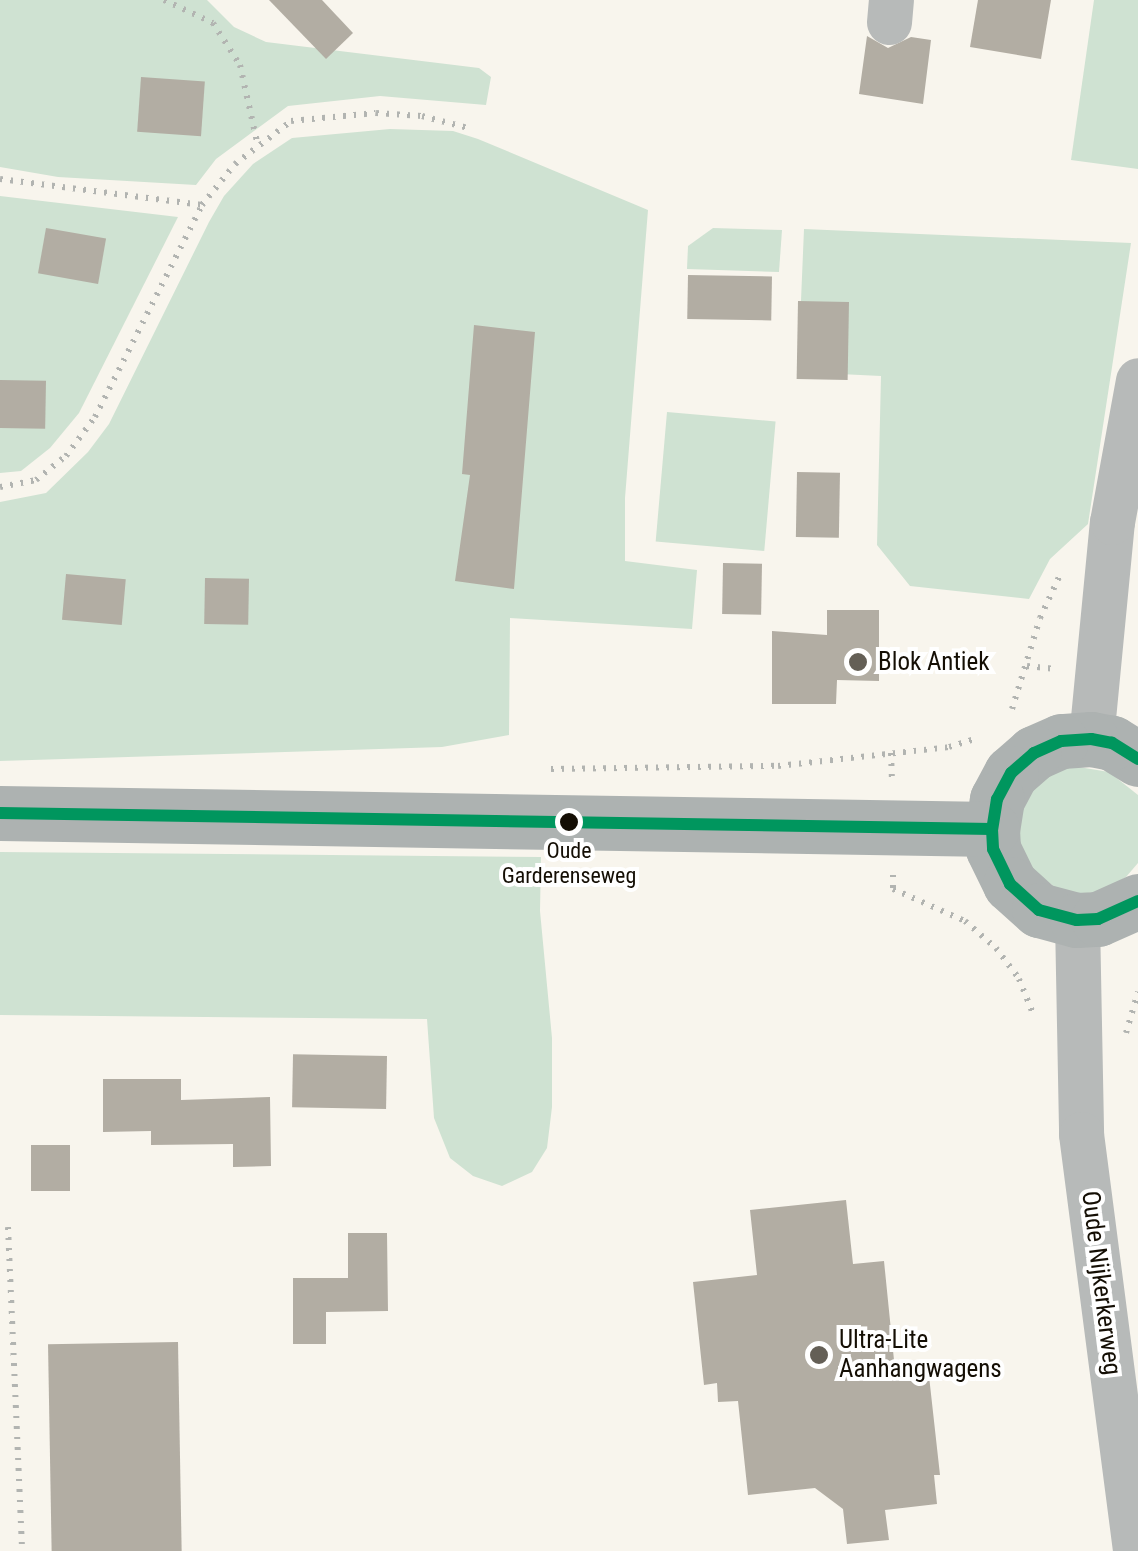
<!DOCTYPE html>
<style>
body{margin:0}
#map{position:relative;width:1138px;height:1551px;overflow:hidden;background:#f8f5ed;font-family:"Roboto Condensed",sans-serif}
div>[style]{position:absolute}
.green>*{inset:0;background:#cfe2d2;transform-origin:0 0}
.building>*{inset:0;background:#b2ada3;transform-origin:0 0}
.path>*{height:6px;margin-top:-3px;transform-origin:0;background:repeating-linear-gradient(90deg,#b2b4b1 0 2.5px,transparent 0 10.5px)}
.minor>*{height:45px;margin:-22.5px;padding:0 22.5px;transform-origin:22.5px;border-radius:22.5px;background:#b7bab9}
.major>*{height:55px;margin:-27.5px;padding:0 27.5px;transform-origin:27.5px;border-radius:27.5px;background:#adb2b1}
.bus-1>*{height:12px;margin:-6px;padding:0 6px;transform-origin:6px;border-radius:6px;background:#00965e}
.dots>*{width:28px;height:28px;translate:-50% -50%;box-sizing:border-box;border:5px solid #fff;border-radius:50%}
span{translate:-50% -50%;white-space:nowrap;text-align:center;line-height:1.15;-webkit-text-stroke:8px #fff;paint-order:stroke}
.bus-label{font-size:22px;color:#140e04}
.poi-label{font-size:25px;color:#140e04}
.left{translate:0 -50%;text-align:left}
.street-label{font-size:25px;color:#140e04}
</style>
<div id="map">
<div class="green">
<div style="clip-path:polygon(0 0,207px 0,234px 27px,266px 42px,479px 68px,491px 77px,486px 105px,380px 96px,288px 106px,216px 159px,196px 185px,58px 177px,0 167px)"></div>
<div style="clip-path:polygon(1094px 0,1138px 0,1138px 169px,1071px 160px)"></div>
<div style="clip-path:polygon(390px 129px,453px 131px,478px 139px,648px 210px,625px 498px,625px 561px,697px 570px,692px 629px,510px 618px,509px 735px,442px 747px,0 761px,0 502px,46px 493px,88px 452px,109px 424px,209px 222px,224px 196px,253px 164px,292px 138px)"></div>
<div style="clip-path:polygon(0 196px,178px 217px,79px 413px,50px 448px,21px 471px,0 473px)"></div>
<div style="clip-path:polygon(713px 228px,782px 230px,779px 272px,687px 269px,688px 246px)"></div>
<div style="clip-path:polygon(804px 229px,1131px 243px,1088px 524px,1050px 559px,1029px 599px,910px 586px,877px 545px,881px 376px,798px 372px)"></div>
<div style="left:667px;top:412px;width:109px;height:130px;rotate:5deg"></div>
<div style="clip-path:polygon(1073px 766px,1109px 772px,1138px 795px,1138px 863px,1126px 877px,1103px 891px,1080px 894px,1056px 888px,1035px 872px,1016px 842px,1022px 810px,1034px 789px,1052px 774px)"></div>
<div style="clip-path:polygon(0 852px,541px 857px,540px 911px,552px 1038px,552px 1107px,547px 1148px,532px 1172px,502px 1186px,473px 1176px,450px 1158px,434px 1118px,427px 1019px,0 1015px)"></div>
</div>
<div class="building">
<div style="clip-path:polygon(269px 0,322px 0,353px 33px,326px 59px)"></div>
<div style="clip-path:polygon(978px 0,1051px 0,1041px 59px,970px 47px)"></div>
<div style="clip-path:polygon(867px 36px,888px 48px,911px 37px,931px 40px,923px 104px,859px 94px)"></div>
<div style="left:141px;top:77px;width:64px;height:55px;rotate:4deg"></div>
<div style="left:46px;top:228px;width:61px;height:46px;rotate:10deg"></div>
<div style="left:688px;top:275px;width:84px;height:44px;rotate:1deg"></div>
<div style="left:798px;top:301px;width:51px;height:78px;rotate:1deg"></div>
<div style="clip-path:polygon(474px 325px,535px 332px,514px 589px,455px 581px,470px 475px,462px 474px)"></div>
<div style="left:0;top:380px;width:46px;height:48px;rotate:1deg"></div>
<div style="left:797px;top:472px;width:43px;height:65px;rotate:1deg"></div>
<div style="left:723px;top:563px;width:39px;height:51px;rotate:1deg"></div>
<div style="left:66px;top:574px;width:60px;height:46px;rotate:5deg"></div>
<div style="left:205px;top:578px;width:44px;height:46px;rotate:1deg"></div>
<div style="clip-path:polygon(827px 610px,879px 610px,879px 681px,837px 680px,836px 704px,772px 704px,772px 631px,827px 635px)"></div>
<div style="left:387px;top:1056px;width:53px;height:94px;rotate:91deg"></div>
<div style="clip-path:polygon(103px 1079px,181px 1079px,181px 1100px,270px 1097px,271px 1166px,233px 1167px,233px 1144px,151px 1145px,151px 1131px,103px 1132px)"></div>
<div style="left:31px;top:1145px;width:39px;height:46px"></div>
<div style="clip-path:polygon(846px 1200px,853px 1264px,884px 1261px,896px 1380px,929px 1376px,940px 1475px,934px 1475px,937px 1504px,885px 1510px,889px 1540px,847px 1544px,843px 1509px,815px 1488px,748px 1495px,738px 1401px,718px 1402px,717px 1383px,704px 1385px,693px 1282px,757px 1275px,750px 1210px)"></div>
<div style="clip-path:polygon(348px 1233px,387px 1233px,388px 1311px,326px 1312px,326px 1344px,293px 1344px,293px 1278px,348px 1278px)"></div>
<div style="left:178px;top:1342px;width:209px;height:130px;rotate:89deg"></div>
</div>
<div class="path">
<div style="left:164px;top:0;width:54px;rotate:25.1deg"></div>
<div style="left:213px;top:23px;width:50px;rotate:57.3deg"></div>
<div style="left:240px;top:65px;width:83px;rotate:77.5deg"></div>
<div style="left:0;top:179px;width:204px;rotate:7.3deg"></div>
<div style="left:0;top:487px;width:37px;rotate:-11deg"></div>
<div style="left:36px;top:480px;width:38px;rotate:-39deg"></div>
<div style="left:66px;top:456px;width:49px;rotate:-53.4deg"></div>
<div style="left:95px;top:417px;width:237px;rotate:-63.2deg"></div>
<div style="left:202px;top:205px;width:53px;rotate:-51.2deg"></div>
<div style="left:235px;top:164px;width:71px;rotate:-37.5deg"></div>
<div style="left:291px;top:121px;width:85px;rotate:-5.4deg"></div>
<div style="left:376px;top:113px;width:46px;rotate:3.7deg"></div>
<div style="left:422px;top:116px;width:52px;rotate:14.6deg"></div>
<div style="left:1027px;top:666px;width:29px;rotate:6deg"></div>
<div style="left:1012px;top:709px;width:95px;rotate:-72.9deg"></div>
<div style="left:1040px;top:618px;width:47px;rotate:-65.1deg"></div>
<div style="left:891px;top:753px;width:29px;rotate:88deg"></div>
<div style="left:551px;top:769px;width:227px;rotate:-0.8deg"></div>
<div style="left:778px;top:766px;width:172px;rotate:-6.3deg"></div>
<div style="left:949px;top:747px;width:24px;rotate:-17deg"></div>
<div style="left:893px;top:875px;width:14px;rotate:90deg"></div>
<div style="left:893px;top:889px;width:79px;rotate:24deg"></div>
<div style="left:965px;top:921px;width:41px;rotate:41.1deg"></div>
<div style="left:996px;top:948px;width:39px;rotate:53deg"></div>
<div style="left:1019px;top:979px;width:35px;rotate:68deg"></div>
<div style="left:1126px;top:1033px;width:43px;rotate:-73.7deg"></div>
<div style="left:8px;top:1227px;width:324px;rotate:87.5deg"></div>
</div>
<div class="minor">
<div style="left:889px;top:22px;width:22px;rotate:-85deg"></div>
<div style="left:1091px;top:739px;width:218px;rotate:-84.5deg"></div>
<div style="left:1112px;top:522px;width:144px;rotate:-79.6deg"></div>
<div style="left:1077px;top:920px;width:214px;rotate:88.9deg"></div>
<div style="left:1081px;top:1134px;width:420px;rotate:82.6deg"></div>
</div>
<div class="major">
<div style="left:1138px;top:759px;width:31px;rotate:-148deg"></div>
<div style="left:1112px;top:743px;width:21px;rotate:-169deg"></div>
<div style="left:1091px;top:739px;width:30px;rotate:176deg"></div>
<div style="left:1061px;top:741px;width:30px;rotate:156deg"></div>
<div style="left:1034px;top:753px;width:30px;rotate:139deg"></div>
<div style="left:1011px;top:773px;width:30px;rotate:118deg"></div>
<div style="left:997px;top:799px;width:30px;rotate:99deg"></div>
<div style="left:992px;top:829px;width:20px;rotate:87deg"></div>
<div style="left:993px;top:849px;width:39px;rotate:64deg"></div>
<div style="left:1010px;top:884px;width:39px;rotate:42deg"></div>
<div style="left:1039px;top:910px;width:39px;rotate:15deg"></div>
<div style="left:1077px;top:920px;width:21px;rotate:-3deg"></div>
<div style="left:1098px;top:919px;width:44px;rotate:-24.2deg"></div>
<div style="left:0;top:813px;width:992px;rotate:0.92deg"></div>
</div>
<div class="bus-1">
<div style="left:1138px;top:759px;width:31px;rotate:-148deg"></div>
<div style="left:1112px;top:743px;width:21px;rotate:-169deg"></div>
<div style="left:1091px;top:739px;width:30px;rotate:176deg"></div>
<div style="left:1061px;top:741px;width:30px;rotate:156deg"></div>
<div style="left:1034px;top:753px;width:30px;rotate:139deg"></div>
<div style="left:1011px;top:773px;width:30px;rotate:118deg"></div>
<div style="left:997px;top:799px;width:30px;rotate:99deg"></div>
<div style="left:992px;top:829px;width:20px;rotate:87deg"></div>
<div style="left:993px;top:849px;width:39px;rotate:64deg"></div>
<div style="left:1010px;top:884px;width:39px;rotate:42deg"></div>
<div style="left:1039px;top:910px;width:39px;rotate:15deg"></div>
<div style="left:1077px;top:920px;width:21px;rotate:-3deg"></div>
<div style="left:1098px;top:919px;width:44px;rotate:-24.2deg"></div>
<div style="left:0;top:813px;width:992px;rotate:0.92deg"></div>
</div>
<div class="dots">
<div style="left:858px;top:662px;background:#645f56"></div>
<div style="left:569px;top:822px;background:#140e04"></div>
<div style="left:819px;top:1355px;background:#645f56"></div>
</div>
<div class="bus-label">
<span style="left:569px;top:863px">Oude<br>Garderenseweg</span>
</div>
<div class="poi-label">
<span class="left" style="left:878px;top:662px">Blok Antiek</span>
<span class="left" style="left:839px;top:1355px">Ultra-Lite<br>Aanhangwagens</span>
</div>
<div class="street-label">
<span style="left:1101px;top:1283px;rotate:83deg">Oude Nijkerkerweg</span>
</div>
</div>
